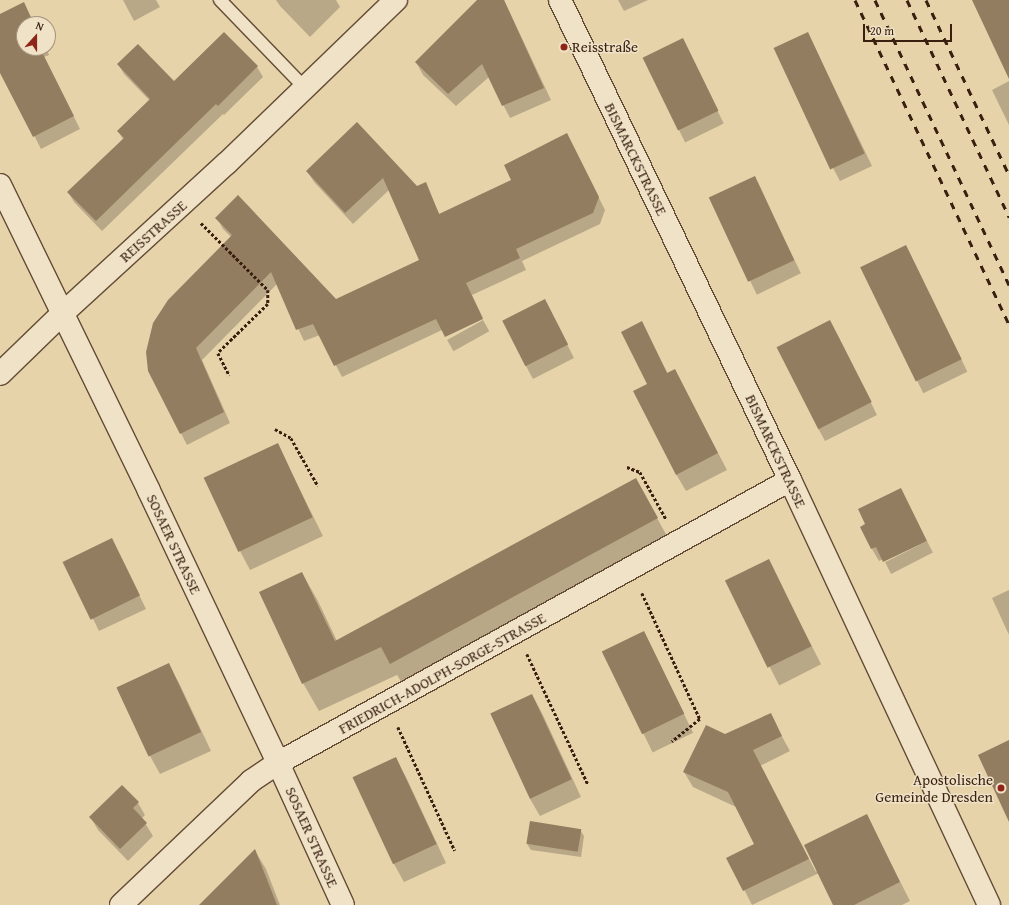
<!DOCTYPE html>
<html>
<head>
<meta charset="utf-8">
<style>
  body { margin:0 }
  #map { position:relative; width:1009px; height:905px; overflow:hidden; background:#e6d3a9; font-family:"Gentium Book Plus",serif }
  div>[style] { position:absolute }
  .shadow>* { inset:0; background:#0003; transform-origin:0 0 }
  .building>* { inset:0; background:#927d60; transform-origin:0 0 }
  .path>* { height:2.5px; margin-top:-1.25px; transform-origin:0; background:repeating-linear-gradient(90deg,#381f10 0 3px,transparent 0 5px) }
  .roads { filter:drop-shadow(1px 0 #644c36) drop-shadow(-1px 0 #644c36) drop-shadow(0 1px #644c36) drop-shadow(0 -1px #644c36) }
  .service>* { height:12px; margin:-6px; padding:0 6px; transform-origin:6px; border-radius:6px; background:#efe2c7 }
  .minor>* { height:22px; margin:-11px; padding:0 11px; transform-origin:11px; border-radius:11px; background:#efe2c7 }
  .rail>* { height:3px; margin-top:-1.5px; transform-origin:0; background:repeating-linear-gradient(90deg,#381f10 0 7px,transparent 0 14px) }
  .dots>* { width:11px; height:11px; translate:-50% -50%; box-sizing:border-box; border:2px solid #efe2c7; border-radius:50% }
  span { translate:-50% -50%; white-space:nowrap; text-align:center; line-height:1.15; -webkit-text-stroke:3px #efe2c7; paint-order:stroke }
  .poi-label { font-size:15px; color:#381f10 }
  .left { translate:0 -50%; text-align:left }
  .right { translate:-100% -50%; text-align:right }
  .street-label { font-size:15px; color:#381f10 }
  .north { position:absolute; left:16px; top:16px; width:40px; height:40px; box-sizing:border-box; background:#efe2c7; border:1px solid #a6947e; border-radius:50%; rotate:21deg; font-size:11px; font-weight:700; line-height:16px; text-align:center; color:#381f10 }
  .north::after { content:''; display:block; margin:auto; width:14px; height:18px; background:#8f2418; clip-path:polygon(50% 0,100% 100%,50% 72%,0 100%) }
  .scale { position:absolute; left:863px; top:24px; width:89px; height:18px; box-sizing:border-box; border:2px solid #381f10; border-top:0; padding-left:5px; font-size:12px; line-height:14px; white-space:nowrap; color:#381f10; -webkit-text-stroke:3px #efe2c7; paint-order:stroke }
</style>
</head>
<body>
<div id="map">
  <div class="shadow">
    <i style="clip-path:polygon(123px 0,156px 0,160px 7px,134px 21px)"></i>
    <i style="clip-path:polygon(276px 0,336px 0,340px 7px,310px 37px,280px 6px)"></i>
    <i style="clip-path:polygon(479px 0,504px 0,551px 100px,510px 118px,489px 77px,456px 106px,423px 75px,416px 62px)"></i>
    <i style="clip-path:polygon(618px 0,648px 0,624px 11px)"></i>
    <i style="clip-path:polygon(0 15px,30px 16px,34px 24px,24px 24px,24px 48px,46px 48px,49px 55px,44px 57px,80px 129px,41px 149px,0 68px)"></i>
    <i style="clip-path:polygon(224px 33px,257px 67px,263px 77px,224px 115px,223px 114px,102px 231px,74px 202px,68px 192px,123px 139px,118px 131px,150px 101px,124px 74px,118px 64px,174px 82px)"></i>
    <i style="left:683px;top:40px;width:93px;height:43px;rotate:64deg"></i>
    <i style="clip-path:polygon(814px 46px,872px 166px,840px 181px,833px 168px)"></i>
    <i style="clip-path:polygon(1009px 81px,1009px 125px,992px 90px)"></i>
    <i style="clip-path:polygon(357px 124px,417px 187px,425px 184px,440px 215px,513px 180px,573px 146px,605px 210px,600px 224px,522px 261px,526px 270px,472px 295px,483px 318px,445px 336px,442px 330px,342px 377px,320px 335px,304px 341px,277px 284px,202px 360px,230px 423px,187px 445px,149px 371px,231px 237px,223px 229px,217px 218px,336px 300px,420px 260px,389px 190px,353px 224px,314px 182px,307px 171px)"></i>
    <i style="left:754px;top:177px;width:107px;height:49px;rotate:64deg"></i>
    <i style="left:906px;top:246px;width:140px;height:49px;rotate:64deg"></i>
    <i style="clip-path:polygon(551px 312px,574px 358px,533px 379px,526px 366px)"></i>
    <i style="left:483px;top:320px;width:13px;height:41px;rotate:61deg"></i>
    <i style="clip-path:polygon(642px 323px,668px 374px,684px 388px,727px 470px,686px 491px,676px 474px,648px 384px)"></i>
    <i style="clip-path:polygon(837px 334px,877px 415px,825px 441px,818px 428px)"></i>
    <i style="clip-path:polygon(277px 444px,323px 536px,250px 570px,240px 551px)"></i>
    <i style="clip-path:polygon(907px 501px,926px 540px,884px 561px,883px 559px,879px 561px,872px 549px)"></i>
    <i style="clip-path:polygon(651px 507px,673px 547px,407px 691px,397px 675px,319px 711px,303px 683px,302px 573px,318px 601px,337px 641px)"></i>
    <i style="left:927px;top:541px;width:13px;height:47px;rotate:63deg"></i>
    <i style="clip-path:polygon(118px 552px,146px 609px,99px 631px,65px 562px)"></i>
    <i style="left:768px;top:560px;width:117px;height:47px;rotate:63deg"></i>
    <i style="clip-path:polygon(1009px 590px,1009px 635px,992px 598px)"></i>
    <i style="left:644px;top:632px;width:112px;height:45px;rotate:64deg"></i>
    <i style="clip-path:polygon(168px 664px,179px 683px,211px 751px,160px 774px,150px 756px,118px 687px)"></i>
    <i style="clip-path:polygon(532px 695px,542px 713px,581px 797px,540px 816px,529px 797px,491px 714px)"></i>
    <i style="clip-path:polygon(770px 715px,790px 751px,760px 766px,816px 872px,867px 816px,910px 901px,902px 905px,834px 905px,819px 873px,752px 905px,728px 858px,755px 845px,736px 807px,693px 787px,684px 772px,725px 735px)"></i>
    <i style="clip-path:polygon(395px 758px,406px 777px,446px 863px,404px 882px,394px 864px,354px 778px)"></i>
    <i style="clip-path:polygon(138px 803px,145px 815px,142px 818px,153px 836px,128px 861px,98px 830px,91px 818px)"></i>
    <i style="clip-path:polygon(580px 830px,584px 836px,581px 857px,531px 850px,527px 844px)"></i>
    <i style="clip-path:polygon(255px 851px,266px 869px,280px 905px,200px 905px)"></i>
  </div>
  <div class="building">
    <i style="clip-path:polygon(477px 0,504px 0,544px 88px,502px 106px,482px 64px,448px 94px,415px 62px)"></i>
    <i style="clip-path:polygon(972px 0,1009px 0,1009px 79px)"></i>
    <i style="clip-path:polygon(24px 2px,34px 24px,24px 24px,24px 48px,40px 48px,74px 116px,33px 137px,0 73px,0 14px)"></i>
    <i style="clip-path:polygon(224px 32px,258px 66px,218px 106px,216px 104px,96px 221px,67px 192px,124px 138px,117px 131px,150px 99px,117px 64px,138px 44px,174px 81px)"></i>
    <i style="left:808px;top:32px;width:134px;height:38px;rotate:65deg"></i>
    <i style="left:683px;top:38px;width:81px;height:45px;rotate:64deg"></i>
    <i style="clip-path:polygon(357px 122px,417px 186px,426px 182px,439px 214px,511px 180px,504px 165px,567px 133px,599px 197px,593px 213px,516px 249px,520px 258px,466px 283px,483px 319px,445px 337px,436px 319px,334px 366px,313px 324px,296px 330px,271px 272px,196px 348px,224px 412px,180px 434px,148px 371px,146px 352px,153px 323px,168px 300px,232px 235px,215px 218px,238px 195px,336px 299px,419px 260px,383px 178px,345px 213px,306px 171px)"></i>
    <i style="left:755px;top:176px;width:93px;height:51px;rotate:65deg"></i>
    <i style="left:906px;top:245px;width:127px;height:51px;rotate:64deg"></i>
    <i style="left:545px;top:299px;width:51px;height:48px;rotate:63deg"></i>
    <i style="left:830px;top:320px;width:92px;height:60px;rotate:63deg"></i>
    <i style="clip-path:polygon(642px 321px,667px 373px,675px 369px,718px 453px,676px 475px,633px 391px,647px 384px,621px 332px)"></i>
    <i style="left:278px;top:443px;width:82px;height:82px;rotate:65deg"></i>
    <i style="clip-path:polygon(636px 478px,658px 518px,390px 664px,381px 647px,302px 684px,259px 592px,302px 572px,335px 641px)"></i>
    <i style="clip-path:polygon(901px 488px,927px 541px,883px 562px,876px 547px,871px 549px,860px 527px,865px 524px,858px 509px)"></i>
    <i style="left:112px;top:538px;width:64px;height:55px;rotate:64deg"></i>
    <i style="left:769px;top:559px;width:97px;height:49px;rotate:64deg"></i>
    <i style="left:644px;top:631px;width:92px;height:47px;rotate:64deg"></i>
    <i style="left:169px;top:663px;width:76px;height:58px;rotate:65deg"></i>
    <i style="left:532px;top:694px;width:94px;height:46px;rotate:65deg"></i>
    <i style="clip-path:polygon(771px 713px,782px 736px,753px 750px,809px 859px,743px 891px,726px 858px,754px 844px,728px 792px,683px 772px,706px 725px,725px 734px)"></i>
    <i style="clip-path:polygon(1009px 740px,1009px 822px,978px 755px)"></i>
    <i style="left:396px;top:757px;width:96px;height:48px;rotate:65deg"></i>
    <i style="clip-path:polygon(122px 785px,139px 802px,133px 808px,147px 823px,120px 849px,89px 817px)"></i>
    <i style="clip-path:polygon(867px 814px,900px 882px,854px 905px,833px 905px,804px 845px)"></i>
    <i style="left:530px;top:821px;width:52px;height:23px;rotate:9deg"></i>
    <i style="clip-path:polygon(255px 849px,277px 905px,199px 905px)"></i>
  </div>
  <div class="path">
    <i style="left:201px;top:223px;width:95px;rotate:45deg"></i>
    <i style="left:268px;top:290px;width:14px;rotate:90deg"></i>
    <i style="left:268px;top:304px;width:70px;rotate:135.6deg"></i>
    <i style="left:218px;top:353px;width:25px;rotate:63deg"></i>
    <i style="left:275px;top:429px;width:18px;rotate:29deg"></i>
    <i style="left:291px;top:438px;width:55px;rotate:60.6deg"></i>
    <i style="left:627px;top:467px;width:14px;rotate:21deg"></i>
    <i style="left:640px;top:472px;width:54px;rotate:61deg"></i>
    <i style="left:642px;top:593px;width:139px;rotate:65.3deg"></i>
    <i style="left:700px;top:719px;width:36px;rotate:141deg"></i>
    <i style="left:527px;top:654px;width:144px;rotate:64.9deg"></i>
    <i style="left:398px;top:727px;width:136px;rotate:65.3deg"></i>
  </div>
  <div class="roads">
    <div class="service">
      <i style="left:220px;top:0;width:121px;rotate:46deg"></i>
    </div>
    <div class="minor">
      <i style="left:560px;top:0;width:532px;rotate:64.4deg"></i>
      <i style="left:790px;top:480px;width:469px;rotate:64.9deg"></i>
      <i style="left:0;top:185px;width:340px;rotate:64deg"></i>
      <i style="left:149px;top:491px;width:301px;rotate:64.6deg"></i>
      <i style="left:278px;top:763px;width:156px;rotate:65.4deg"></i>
      <i style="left:0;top:374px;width:86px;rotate:-44.1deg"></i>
      <i style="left:62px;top:314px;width:224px;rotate:-42.5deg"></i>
      <i style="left:227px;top:163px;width:235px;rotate:-44deg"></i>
      <i style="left:121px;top:905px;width:180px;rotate:-43.6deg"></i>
      <i style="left:251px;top:781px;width:32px;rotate:-34deg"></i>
      <i style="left:278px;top:763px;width:585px;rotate:-28.93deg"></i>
    </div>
  </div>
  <div class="rail">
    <i style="left:855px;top:0;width:360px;rotate:64.6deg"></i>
    <i style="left:875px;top:0;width:315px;rotate:64.8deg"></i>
    <i style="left:907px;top:0;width:240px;rotate:64.8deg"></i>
    <i style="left:926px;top:0;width:194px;rotate:64.6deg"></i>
  </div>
  <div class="dots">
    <i style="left:564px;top:47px;background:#8f2418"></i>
    <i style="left:1001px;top:788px;background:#8f2418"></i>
  </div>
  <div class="poi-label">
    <span class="left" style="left:572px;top:47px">Reisstraße</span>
    <span class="right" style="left:993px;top:788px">Apostolische<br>Gemeinde Dresden</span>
  </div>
  <div class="street-label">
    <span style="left:636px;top:159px;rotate:64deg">BISMARCKSTRASSE</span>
    <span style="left:153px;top:231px;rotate:-42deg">REISSTRASSE</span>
    <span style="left:776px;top:451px;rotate:65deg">BISMARCKSTRASSE</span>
    <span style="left:174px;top:544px;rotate:65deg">SOSAER STRASSE</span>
    <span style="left:442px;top:673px;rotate:-29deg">FRIEDRICH-ADOLPH-SORGE-STRASSE</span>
    <span style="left:312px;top:837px;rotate:66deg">SOSAER STRASSE</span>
  </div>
  <div class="north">N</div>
  <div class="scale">20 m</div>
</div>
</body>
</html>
